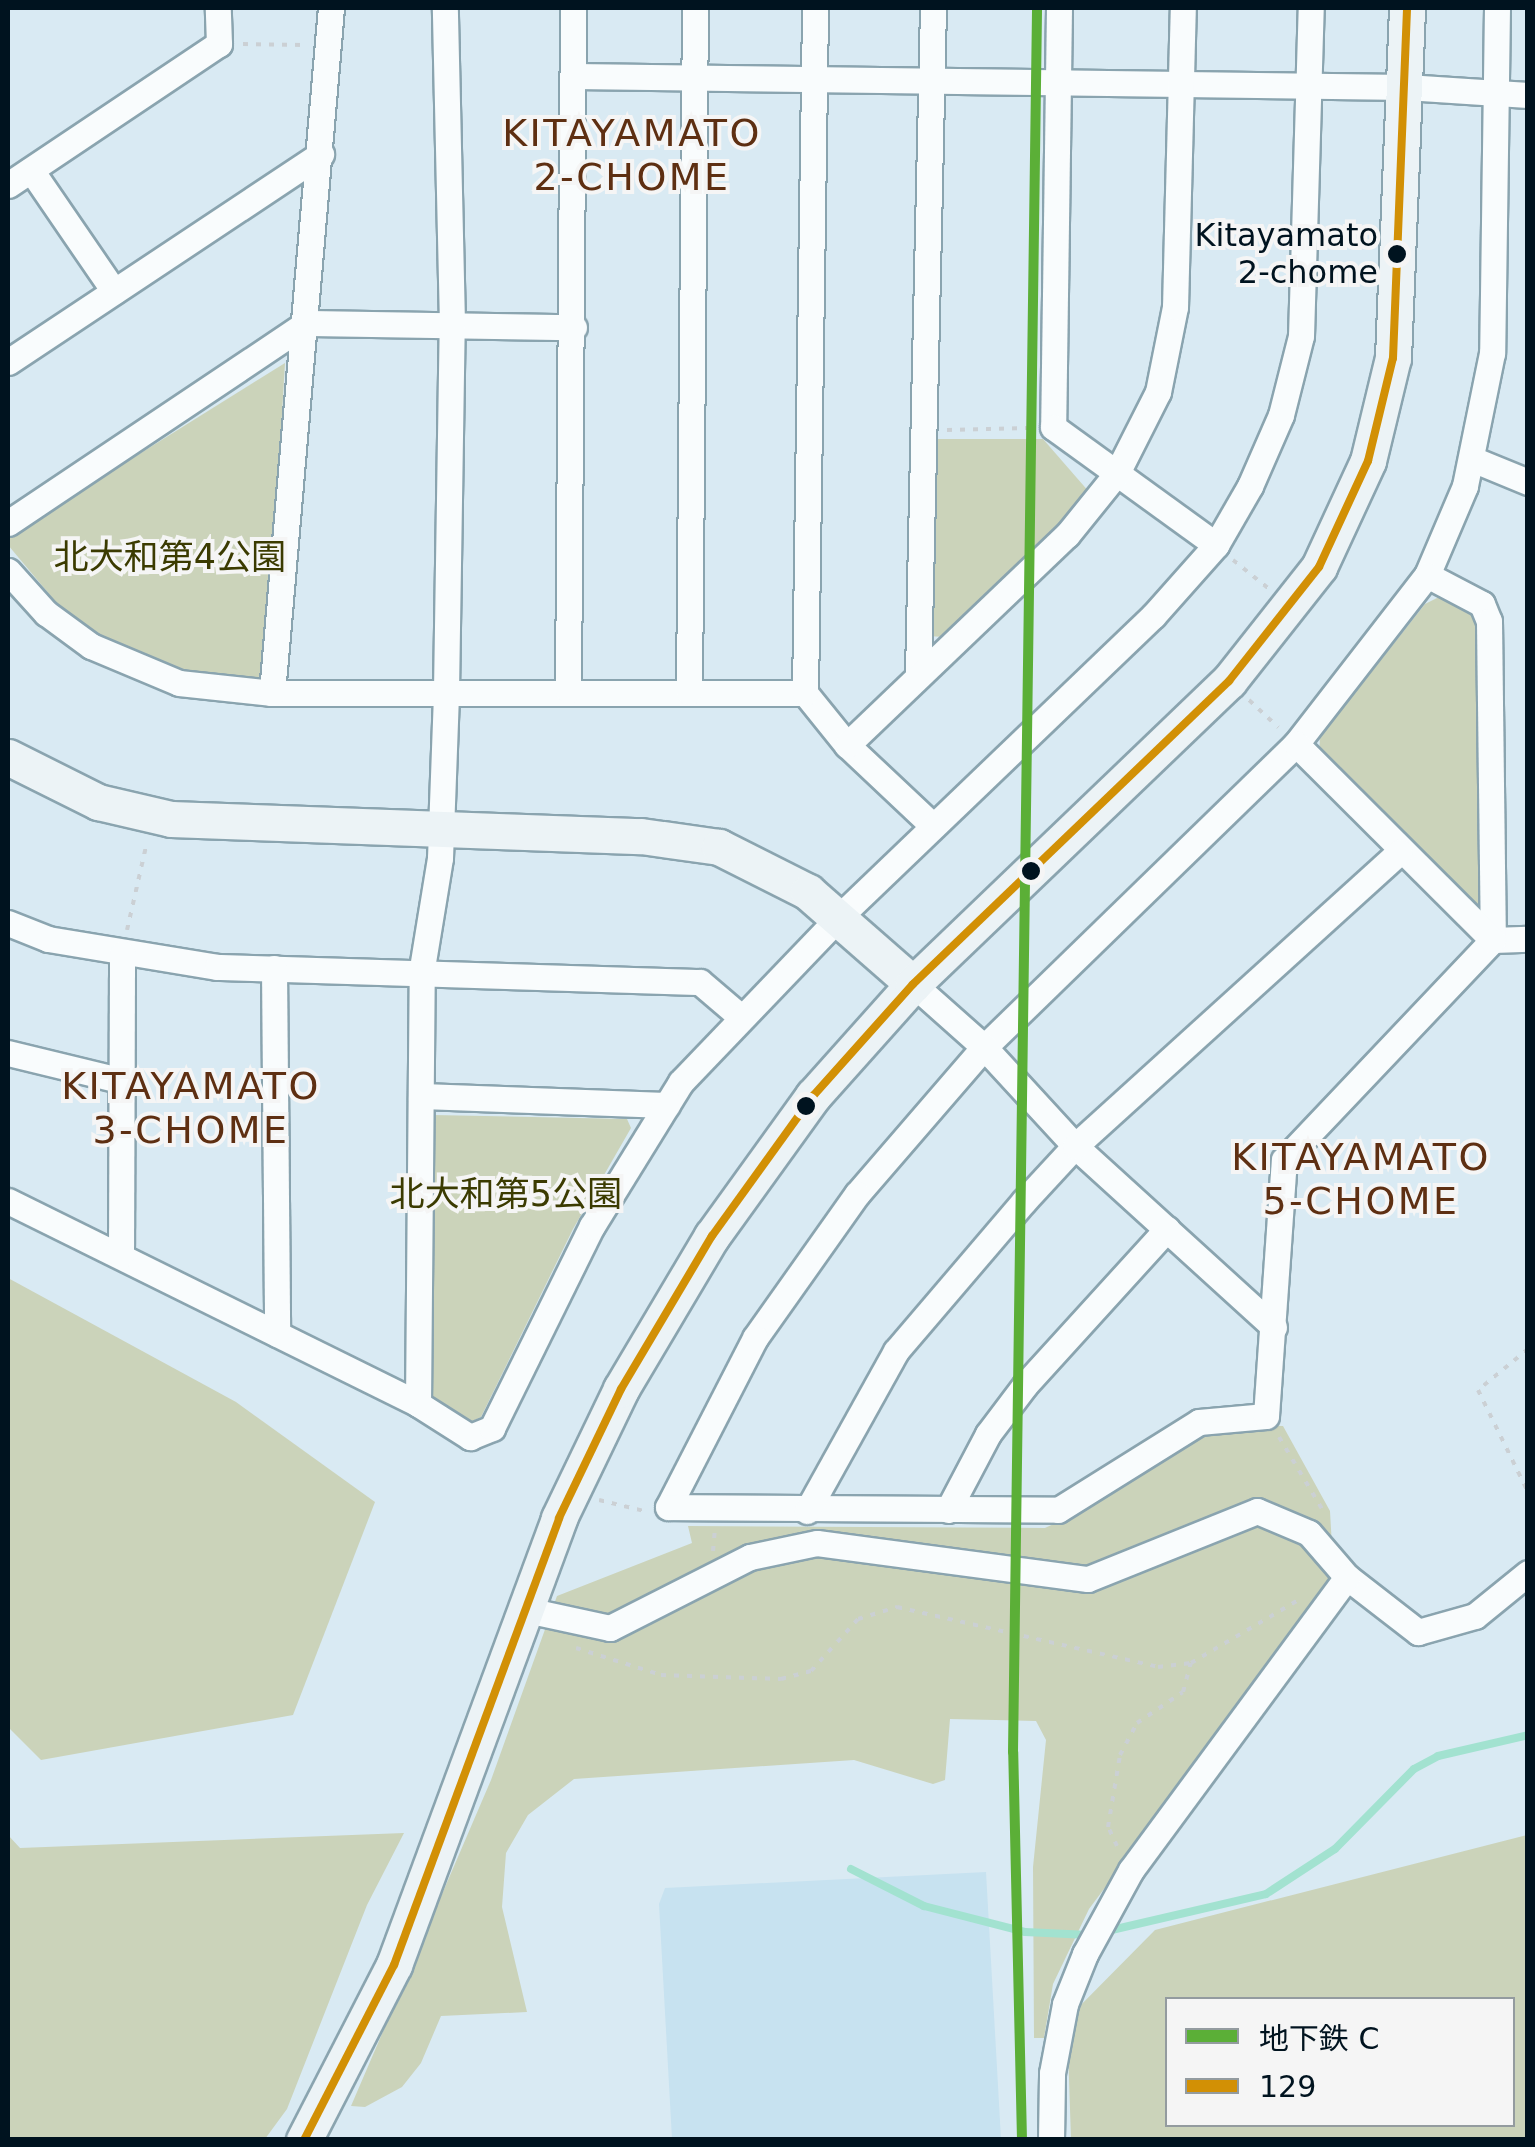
<!DOCTYPE html>
<html>
<head>
<meta charset="utf-8">
<style>
  body { margin:0 }
  #map { position:relative; width:1535px; height:2147px; overflow:hidden; background:#d9eaf3; font-family:"DejaVu Sans","Noto Sans JP",sans-serif }
  div>[style] { position:absolute }
  .built>* { inset:0; background:#c7e2f0 }
  .green>* { inset:0; background:#cbd3ba }
  .stream>* { height:8px; margin:-4px; padding:0 4px; transform-origin:4px; border-radius:4px; background:#a2e2d0 }
  .path>* { height:4px; margin-top:-2px; transform-origin:0; background:repeating-linear-gradient(90deg,#cbd0d4 0 5px,transparent 0 13px) }
  .roads { filter:drop-shadow(2px 0 #8aa4af) drop-shadow(-2px 0 #8aa4af) drop-shadow(0 2px #8aa4af) drop-shadow(0 -2px #8aa4af) }
  .street>* { height:25px; margin:-12.5px; padding:0 12.5px; transform-origin:12.5px; border-radius:12.5px; background:#f9fcfd }
  .secondary>* { height:35px; margin:-17.5px; padding:0 17.5px; transform-origin:17.5px; border-radius:17.5px; background:#ecf3f6 }
  .bus-1>* { height:8px; margin:-4px; padding:0 4px; transform-origin:4px; border-radius:4px; background:#d29005 }
  .metro-1>* { height:10px; margin:-5px; padding:0 5px; transform-origin:5px; border-radius:5px; background:#5baf37 }
  .dots>* { width:28px; height:28px; translate:-50% -50%; box-sizing:border-box; border:5px solid #f5f5f5; border-radius:50% }
  span { translate:-50% -50%; white-space:nowrap; text-align:center; line-height:1.15; -webkit-text-stroke:8px #f5f5f5; paint-order:stroke }
  .bus-label { font-size:32px; color:#00131f }
  .right { translate:-100% -50%; text-align:right }
  .park-label { font-size:35px; color:#3b3b01 }
  .neighbourhood-label { font-size:38px; color:#5e2f12; letter-spacing:2.5px }
  .frame { position:absolute; inset:0; border:10px solid #00131f; pointer-events:none }
  .legend { position:absolute; left:1165px; top:1997px; width:350px; height:130px; box-sizing:border-box; background:#f5f5f5; border:2px solid #939b9f; margin:0; padding:12px 18px; list-style:none; font-size:30px; color:#00131f }
  .legend li { display:flex; align-items:center; gap:20px; height:50px }
  .legend b { width:50px; border:2px solid #939b9f }
</style>
</head>
<body>
<div id="map">
  <div class="built">
    <i style="clip-path:polygon(986px 1872px,1001px 2139px,672px 2139px,659px 1904px,665px 1888px)"></i>
  </div>
  <div class="green">
    <i style="clip-path:polygon(285px 363px,267px 669px,251px 684px,179px 675px,117px 646px,60px 607px,8px 545px,8px 536px)"></i>
    <i style="clip-path:polygon(934px 439px,1043px 439px,1090px 493px,946px 637px,926px 636px)"></i>
    <i style="clip-path:polygon(1443px 595px,1473px 612px,1477px 623px,1479px 916px,1319px 755px,1320px 737px,1425px 604px)"></i>
    <i style="clip-path:polygon(433px 1115px,627px 1119px,631px 1128px,573px 1229px,481px 1417px,466px 1424px,432px 1406px,422px 1386px)"></i>
    <i style="clip-path:polygon(8px 1278px,236px 1402px,375px 1502px,293px 1715px,41px 1760px,8px 1727px)"></i>
    <i style="clip-path:polygon(1238px 1425px,1283px 1426px,1330px 1511px,1334px 1581px,1089px 1909px,1053px 1984px,1044px 2038px,1034px 2038px,1033px 1867px,1046px 1740px,1036px 1721px,950px 1719px,945px 1780px,933px 1784px,854px 1760px,574px 1779px,528px 1815px,506px 1853px,502px 1907px,527px 2012px,441px 2016px,421px 2063px,402px 2087px,365px 2107px,351px 2106px,491px 1780px,557px 1596px,692px 1543px,688px 1526px,1045px 1528px,1094px 1505px,1198px 1435px)"></i>
    <i style="clip-path:polygon(404px 1833px,367px 1905px,287px 2109px,265px 2139px,8px 2139px,8px 1835px,20px 1848px)"></i>
    <i style="clip-path:polygon(evenodd,1527px 1835px,1527px 2139px,1071px 2139px,1067px 2019px,1155px 1930px,1527px 1835px,1168px 2000px,1512px 2000px,1512px 2124px,1168px 2124px,1168px 2000px)"></i>
  </div>
  <div class="stream">
    <i style="left:851px;top:1869px;width:82px;rotate:26.9deg"></i>
    <i style="left:924px;top:1906px;width:104px;rotate:14.4deg"></i>
    <i style="left:1025px;top:1932px;width:64px;rotate:2.7deg"></i>
    <i style="left:1103px;top:1932px;width:167px;rotate:-13.1deg"></i>
    <i style="left:1266px;top:1894px;width:82px;rotate:-33.1deg"></i>
    <i style="left:1335px;top:1849px;width:112px;rotate:-45.4deg"></i>
    <i style="left:1414px;top:1769px;width:27px;rotate:-28deg"></i>
    <i style="left:1438px;top:1756px;width:92px;rotate:-13.1deg"></i>
  </div>
  <div class="path">
    <i style="left:243px;top:44px;width:61px;rotate:0.9deg"></i>
    <i style="left:947px;top:430px;width:80px;rotate:-1.4deg"></i>
    <i style="left:1233px;top:560px;width:45px;rotate:38.7deg"></i>
    <i style="left:1249px;top:700px;width:40px;rotate:43deg"></i>
    <i style="left:127px;top:930px;width:90px;rotate:-77.2deg"></i>
    <i style="left:1528px;top:1349px;width:65px;rotate:140.6deg"></i>
    <i style="left:1478px;top:1390px;width:114px;rotate:63.9deg"></i>
    <i style="left:1279px;top:1437px;width:90px;rotate:59.1deg"></i>
    <i style="left:599px;top:1500px;width:46px;rotate:13.7deg"></i>
    <i style="left:713px;top:1551px;width:21px;rotate:-85deg"></i>
    <i style="left:576px;top:1648px;width:89px;rotate:17.6deg"></i>
    <i style="left:661px;top:1675px;width:120px;rotate:1.9deg"></i>
    <i style="left:781px;top:1679px;width:31px;rotate:-15deg"></i>
    <i style="left:811px;top:1671px;width:70px;rotate:-47.9deg"></i>
    <i style="left:858px;top:1619px;width:41px;rotate:-17.1deg"></i>
    <i style="left:897px;top:1607px;width:268px;rotate:12.9deg"></i>
    <i style="left:1158px;top:1667px;width:33px;rotate:-7deg"></i>
    <i style="left:1191px;top:1663px;width:126px;rotate:-30.4deg"></i>
    <i style="left:1117px;top:1846px;width:21px;rotate:-115deg"></i>
    <i style="left:1108px;top:1827px;width:73px;rotate:-80.5deg"></i>
    <i style="left:1120px;top:1755px;width:36px;rotate:-62deg"></i>
    <i style="left:1137px;top:1723px;width:55px;rotate:-34deg"></i>
    <i style="left:1183px;top:1692px;width:30px;rotate:-75deg"></i>
  </div>
  <div class="roads">
    <div class="street">
      <i style="left:1059px;top:8px;width:419px;rotate:90.8deg"></i>
      <i style="left:1053px;top:427px;width:201px;rotate:35.9deg"></i>
      <i style="left:1497px;top:8px;width:345px;rotate:90.8deg"></i>
      <i style="left:1492px;top:353px;width:136px;rotate:101.5deg"></i>
      <i style="left:1465px;top:486px;width:97px;rotate:113.1deg"></i>
      <i style="left:1427px;top:575px;width:214px;rotate:127.8deg"></i>
      <i style="left:1296px;top:744px;width:435px;rotate:135.8deg"></i>
      <i style="left:984px;top:1047px;width:194px;rotate:130.8deg"></i>
      <i style="left:857px;top:1194px;width:176px;rotate:125.3deg"></i>
      <i style="left:755px;top:1338px;width:190px;rotate:117.2deg"></i>
      <i style="left:668px;top:1507px;width:390px;rotate:0.4deg"></i>
      <i style="left:1058px;top:1510px;width:166px;rotate:-32deg"></i>
      <i style="left:1199px;top:1422px;width:67px;rotate:-5.1deg"></i>
      <i style="left:1266px;top:1416px;width:257px;rotate:-86deg"></i>
      <i style="left:1284px;top:1160px;width:303px;rotate:-46.5deg"></i>
      <i style="left:1493px;top:940px;width:35px;rotate:-2deg"></i>
      <i style="left:574px;top:76px;width:832px;rotate:0.76deg"></i>
      <i style="left:1406px;top:87px;width:122px;rotate:3.8deg"></i>
      <i style="left:31px;top:170px;width:147px;rotate:55.6deg"></i>
      <i style="left:8px;top:185px;width:254px;rotate:-33.8deg"></i>
      <i style="left:219px;top:44px;width:36px;rotate:-92deg"></i>
      <i style="left:8px;top:362px;width:376px;rotate:-33.6deg"></i>
      <i style="left:1472px;top:459px;width:61px;rotate:22.3deg"></i>
      <i style="left:8px;top:523px;width:360px;rotate:-33.8deg"></i>
      <i style="left:307px;top:323px;width:267px;rotate:0.9deg"></i>
      <i style="left:8px;top:571px;width:57px;rotate:47.9deg"></i>
      <i style="left:46px;top:613px;width:56px;rotate:36.3deg"></i>
      <i style="left:91px;top:646px;width:95px;rotate:22.8deg"></i>
      <i style="left:179px;top:683px;width:94px;rotate:6.1deg"></i>
      <i style="left:272px;top:693px;width:533px"></i>
      <i style="left:805px;top:693px;width:67px;rotate:51.1deg"></i>
      <i style="left:847px;top:745px;width:118px;rotate:43.3deg"></i>
      <i style="left:1427px;top:575px;width:62px;rotate:27.8deg"></i>
      <i style="left:1482px;top:604px;width:18px;rotate:68deg"></i>
      <i style="left:1489px;top:621px;width:319px;rotate:89.3deg"></i>
      <i style="left:918px;top:673px;width:665px;rotate:-88.71deg"></i>
      <i style="left:568px;top:690px;width:682px;rotate:-89.58deg"></i>
      <i style="left:689px;top:692px;width:684px;rotate:-89.5deg"></i>
      <i style="left:272px;top:693px;width:688px;rotate:-85.08deg"></i>
      <i style="left:805px;top:693px;width:685px;rotate:-89.16deg"></i>
      <i style="left:1296px;top:744px;width:278px;rotate:44.9deg"></i>
      <i style="left:847px;top:745px;width:304px;rotate:-43.7deg"></i>
      <i style="left:1067px;top:535px;width:80px;rotate:-51.1deg"></i>
      <i style="left:1117px;top:473px;width:91px;rotate:-63.2deg"></i>
      <i style="left:1158px;top:392px;width:87px;rotate:-78.7deg"></i>
      <i style="left:1175px;top:307px;width:299px;rotate:-88.5deg"></i>
      <i style="left:8px;top:923px;width:43px;rotate:21.8deg"></i>
      <i style="left:48px;top:939px;width:171px;rotate:9.4deg"></i>
      <i style="left:217px;top:967px;width:483px;rotate:1.8deg"></i>
      <i style="left:700px;top:982px;width:54px;rotate:40.5deg"></i>
      <i style="left:274px;top:968px;width:366px;rotate:89.5deg"></i>
      <i style="left:913px;top:984px;width:95px;rotate:41.6deg"></i>
      <i style="left:984px;top:1047px;width:134px;rotate:47.4deg"></i>
      <i style="left:1075px;top:1146px;width:269px;rotate:42.3deg"></i>
      <i style="left:8px;top:1053px;width:114px;rotate:13.7deg"></i>
      <i style="left:421px;top:1096px;width:246px;rotate:2.1deg"></i>
      <i style="left:8px;top:1201px;width:458px;rotate:26.3deg"></i>
      <i style="left:418px;top:1404px;width:62px;rotate:32.4deg"></i>
      <i style="left:470px;top:1437px;width:24px;rotate:-22deg"></i>
      <i style="left:492px;top:1428px;width:225px;rotate:-63.7deg"></i>
      <i style="left:592px;top:1226px;width:169px;rotate:-58.3deg"></i>
      <i style="left:681px;top:1082px;width:230px;rotate:-46.2deg"></i>
      <i style="left:840px;top:916px;width:434px;rotate:-43.8deg"></i>
      <i style="left:1153px;top:616px;width:95px;rotate:-48.4deg"></i>
      <i style="left:1216px;top:545px;width:68px;rotate:-60deg"></i>
      <i style="left:1250px;top:486px;width:77px;rotate:-66.4deg"></i>
      <i style="left:1281px;top:415px;width:81px;rotate:-75.8deg"></i>
      <i style="left:1301px;top:336px;width:328px;rotate:-88.3deg"></i>
      <i style="left:121px;top:1255px;width:301px;rotate:-89.8deg"></i>
      <i style="left:418px;top:1404px;width:436px;rotate:-89.5deg"></i>
      <i style="left:422px;top:968px;width:111px;rotate:-80.7deg"></i>
      <i style="left:440px;top:858px;width:167px;rotate:-87.9deg"></i>
      <i style="left:446px;top:691px;width:367px;rotate:-89.1deg"></i>
      <i style="left:452px;top:324px;width:316px;rotate:-91.3deg"></i>
      <i style="left:948px;top:1510px;width:86px;rotate:-62.2deg"></i>
      <i style="left:988px;top:1434px;width:61px;rotate:-52.9deg"></i>
      <i style="left:1025px;top:1385px;width:211px;rotate:-47.7deg"></i>
      <i style="left:807px;top:1511px;width:183px;rotate:-60.9deg"></i>
      <i style="left:896px;top:1351px;width:197px;rotate:-49.5deg"></i>
      <i style="left:1024px;top:1201px;width:75px;rotate:-47.2deg"></i>
      <i style="left:1075px;top:1146px;width:438px;rotate:-42.2deg"></i>
      <i style="left:522px;top:1609px;width:90px;rotate:12.2deg"></i>
      <i style="left:610px;top:1628px;width:157px;rotate:-26.9deg"></i>
      <i style="left:750px;top:1557px;width:68px;rotate:-11.8deg"></i>
      <i style="left:817px;top:1543px;width:273px;rotate:7.6deg"></i>
      <i style="left:1088px;top:1579px;width:182px;rotate:-21.9deg"></i>
      <i style="left:1257px;top:1511px;width:56px;rotate:22.9deg"></i>
      <i style="left:1309px;top:1533px;width:58px;rotate:49.2deg"></i>
      <i style="left:1347px;top:1577px;width:90px;rotate:37.8deg"></i>
      <i style="left:1418px;top:1632px;width:59px;rotate:-15.7deg"></i>
      <i style="left:1475px;top:1616px;width:68px;rotate:-39.1deg"></i>
      <i style="left:1051px;top:2140px;width:67px;rotate:-89.1deg"></i>
      <i style="left:1052px;top:2073px;width:70px;rotate:-79.3deg"></i>
      <i style="left:1065px;top:2004px;width:54px;rotate:-68.2deg"></i>
      <i style="left:1085px;top:1954px;width:96px;rotate:-61.3deg"></i>
      <i style="left:1131px;top:1870px;width:364px;rotate:-53.6deg"></i>
    </div>
    <div class="secondary">
      <i style="left:8px;top:757px;width:101px;rotate:26.6deg"></i>
      <i style="left:98px;top:802px;width:75px;rotate:13.1deg"></i>
      <i style="left:171px;top:819px;width:470px;rotate:2.1deg"></i>
      <i style="left:641px;top:836px;width:79px;rotate:8deg"></i>
      <i style="left:719px;top:847px;width:100px;rotate:26.8deg"></i>
      <i style="left:808px;top:892px;width:140px;rotate:41.2deg"></i>
      <i style="left:304px;top:2140px;width:197px;rotate:-62.8deg"></i>
      <i style="left:394px;top:1965px;width:476px;rotate:-69.7deg"></i>
      <i style="left:559px;top:1518px;width:143px;rotate:-64.3deg"></i>
      <i style="left:621px;top:1389px;width:178px;rotate:-59.3deg"></i>
      <i style="left:712px;top:1236px;width:173px;rotate:-54.2deg"></i>
      <i style="left:813px;top:1096px;width:150px;rotate:-48.2deg"></i>
      <i style="left:913px;top:984px;width:438px;rotate:-43.8deg"></i>
      <i style="left:1229px;top:681px;width:145px;rotate:-51.7deg"></i>
      <i style="left:1319px;top:567px;width:117px;rotate:-65.2deg"></i>
      <i style="left:1368px;top:461px;width:106px;rotate:-76.4deg"></i>
      <i style="left:1393px;top:358px;width:350px;rotate:-87.7deg"></i>
    </div>
  </div>
  <div class="bus-1">
    <i style="left:304px;top:2140px;width:197px;rotate:-62.8deg"></i>
    <i style="left:394px;top:1965px;width:476px;rotate:-69.7deg"></i>
    <i style="left:559px;top:1518px;width:143px;rotate:-64.3deg"></i>
    <i style="left:621px;top:1389px;width:178px;rotate:-59.3deg"></i>
    <i style="left:712px;top:1236px;width:173px;rotate:-54.2deg"></i>
    <i style="left:813px;top:1096px;width:150px;rotate:-48.2deg"></i>
    <i style="left:913px;top:984px;width:438px;rotate:-43.8deg"></i>
    <i style="left:1229px;top:681px;width:145px;rotate:-51.7deg"></i>
    <i style="left:1319px;top:567px;width:117px;rotate:-65.2deg"></i>
    <i style="left:1368px;top:461px;width:106px;rotate:-76.4deg"></i>
    <i style="left:1393px;top:358px;width:350px;rotate:-87.7deg"></i>
  </div>
  <div class="metro-1">
    <i style="left:1022px;top:2140px;width:388px;rotate:-91.3deg"></i>
    <i style="left:1013px;top:1752px;width:1744px;rotate:-89.21deg"></i>
  </div>
  <div class="dots">
    <i style="left:1397px;top:254px;background:#00131f"></i>
    <i style="left:1031px;top:871px;background:#00131f"></i>
    <i style="left:806px;top:1106px;background:#00131f"></i>
  </div>
  <div class="bus-label">
    <span class="right" style="left:1378px;top:254px">Kitayamato<br>2-chome</span>
  </div>
  <div class="park-label">
    <span style="left:170px;top:557px">北大和第4公園</span>
    <span style="left:506px;top:1194px">北大和第5公園</span>
  </div>
  <div class="neighbourhood-label">
    <span style="left:632px;top:156px">KITAYAMATO<br>2-CHOME</span>
    <span style="left:191px;top:1109px">KITAYAMATO<br>3-CHOME</span>
    <span style="left:1361px;top:1180px">KITAYAMATO<br>5-CHOME</span>
  </div>
  <div class="frame"></div>
  <ul class="legend">
  <li><b style="height:12px;background:#5baf37"></b>地下鉄 C</li>
  <li><b style="height:12px;background:#d29005"></b>129</li>
  </ul>
</div>
</body>
</html>
